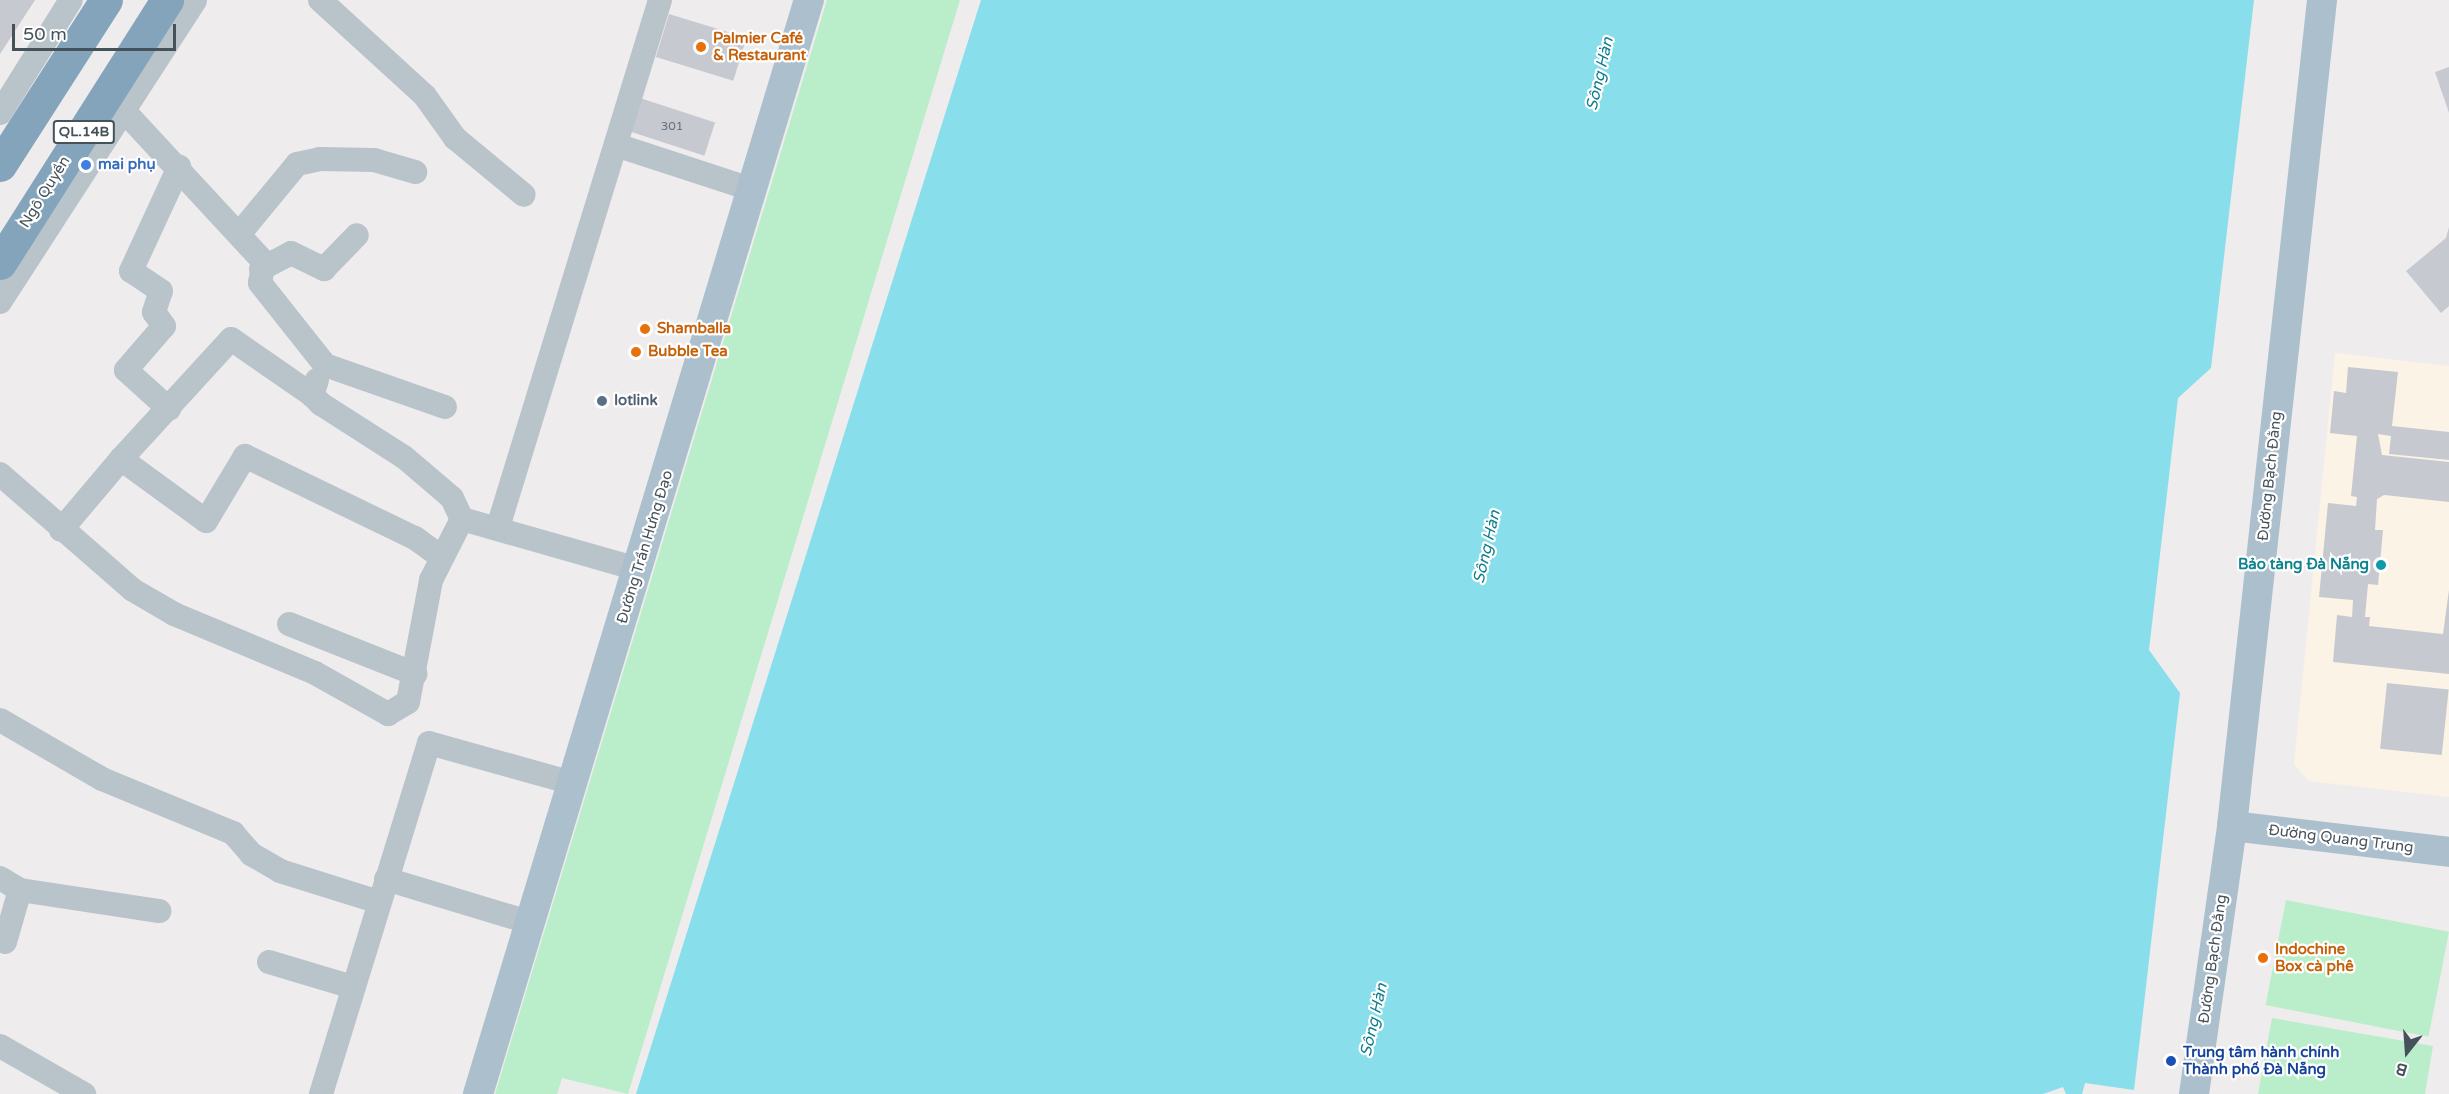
<!DOCTYPE html>
<html>
<head>
<meta charset="utf-8">
<style>
  body { margin:0 }
  #map { position:relative; width:2449px; height:1094px; overflow:hidden; background:#efeced; font-family:"Varela Round",sans-serif }
  div>[style] { position:absolute }
  .commercial>* { inset:0; background:#fbf3e5 }
  .green>* { inset:0; background:#baeeca; transform-origin:0 0 }
  .water>* { inset:0; background:#88deea }
  .building>* { inset:0; background:#c6cad0; transform-origin:0 0 }
  .minor>* { height:24px; margin:-12px; padding:0 12px; transform-origin:12px; border-radius:12px; background:#b8c3ca }
  .major>* { height:30px; margin:-15px; padding:0 15px; transform-origin:15px; border-radius:15px; background:#acbfcc }
  .highway>* { height:33px; margin:-16.5px; padding:0 16.5px; transform-origin:16.5px; border-radius:16.5px; background:#84a4bc }
  .dots>* { width:16px; height:16px; translate:-50% -50%; box-sizing:border-box; border:3px solid #fff; border-radius:50% }
  span { translate:-50% -50%; white-space:nowrap; text-align:center; line-height:1.15; -webkit-text-stroke:4.5px #fff; paint-order:stroke }
  .number-label { font-size:12px; color:#657078 }
  .number-label span { -webkit-text-stroke-width:0 }
  .shield-label span { padding:2px 4px; background:#fff; border:2px solid; border-radius:4px; -webkit-text-stroke-width:0 }
  .shield-label { font-size:14px; color:#45525a; font-weight:700 }
  .food-label { font-size:15px; color:#c56008; font-weight:700 }
  .left { translate:0 -50%; text-align:left }
  .shop-label { font-size:15px; color:#366cbe; font-weight:700 }
  .street-label { font-size:15px; color:#45525a }
  .service-label { font-size:15px; color:#4e5e75; font-weight:700 }
  .culture-label { font-size:15px; color:#0d838f; font-weight:700 }
  .right { translate:-100% -50%; text-align:right }
  .transit-label { font-size:15px; color:#164399; font-weight:700 }
  .water-label { font-size:16px; color:#0e7e8e; font-style:italic }
  .north { position:absolute; left:2377px; top:1022px; width:60px; height:60px; -webkit-text-stroke:4px #fff; paint-order:stroke; rotate:197deg; font-size:16px; font-weight:700; line-height:24px; text-align:center; color:#45525a }
  .north::after { content:''; display:block; margin:auto; width:21px; height:27px; background:#45525a; clip-path:polygon(50% 0,100% 100%,50% 72%,0 100%) }
  .scale { position:absolute; left:12px; top:24px; width:164px; height:27px; box-sizing:border-box; border:3px solid #45525a; border-top:0; padding-left:8px; font-size:18px; line-height:21px; white-space:nowrap; color:#45525a; -webkit-text-stroke:4px #fff; paint-order:stroke }
</style>
</head>
<body>
<div id="map">
  <div class="commercial">
    <i style="clip-path:polygon(2335px 353px,2449px 366px,2449px 797px,2308px 781px,2294px 764px)"></i>
  </div>
  <div class="green">
    <i style="clip-path:polygon(827px 0,960px 0,628px 1094px,562px 1078px,557px 1094px,495px 1094px)"></i>
    <i style="left:2286px;top:900px;width:166px;height:107px;rotate:11deg"></i>
    <i style="clip-path:polygon(2272px 1018px,2433px 1046px,2425px 1094px,2258px 1094px)"></i>
  </div>
  <div class="water">
    <i style="clip-path:polygon(981px 0,2254px 0,2211px 368px,2178px 398px,2149px 650px,2180px 693px,2134px 1090px,2085px 1083px,2082px 1094px,2066px 1094px,2063px 1087px,2043px 1094px,636px 1094px)"></i>
  </div>
  <div class="building">
    <i style="clip-path:polygon(0 0,35px 0,0 54px)"></i>
    <i style="left:669px;top:14px;width:81px;height:45px;rotate:17deg"></i>
    <i style="clip-path:polygon(2449px 67px,2449px 113px,2435px 72px)"></i>
    <i style="left:640px;top:98px;width:79px;height:35px;rotate:18deg"></i>
    <i style="clip-path:polygon(2449px 227px,2449px 306px,2441px 313px,2406px 271px,2446px 238px)"></i>
    <i style="clip-path:polygon(2348px 367px,2398px 372px,2392px 426px,2449px 432px,2449px 460px,2389px 454px,2391px 436px,2378px 434px,2382px 455px,2449px 462px,2449px 502px,2384px 495px,2377px 499px,2375px 530px,2383px 530px,2378px 585px,2368px 584px,2365px 617px,2370px 617px,2369px 626px,2443px 634px,2449px 590px,2449px 674px,2333px 662px,2337px 615px,2352px 617px,2353px 600px,2319px 597px,2328px 503px,2356px 506px,2357px 497px,2351px 496px,2357px 436px,2330px 433px,2334px 391px,2346px 393px)"></i>
    <i style="left:2387px;top:683px;width:62px;height:66px;rotate:6deg"></i>
  </div>
  <div class="minor">
    <i style="left:320px;top:0;width:142px;rotate:42.4deg"></i>
    <i style="left:425px;top:96px;width:52px;rotate:54.5deg"></i>
    <i style="left:455px;top:138px;width:89px;rotate:39.6deg"></i>
    <i style="left:125px;top:112px;width:205px;rotate:47.2deg"></i>
    <i style="left:264px;top:262px;width:21px;rotate:101deg"></i>
    <i style="left:260px;top:283px;width:105px;rotate:51.6deg"></i>
    <i style="left:325px;top:365px;width:127px;rotate:19.3deg"></i>
    <i style="left:0;top:113px;width:133px;rotate:-57.9deg"></i>
    <i style="left:616px;top:145px;width:142px;rotate:18.1deg"></i>
    <i style="left:240px;top:233px;width:89px;rotate:-50.4deg"></i>
    <i style="left:297px;top:164px;width:24px;rotate:-12deg"></i>
    <i style="left:320px;top:159px;width:54px;rotate:1.1deg"></i>
    <i style="left:374px;top:160px;width:43px;rotate:16.3deg"></i>
    <i style="left:261px;top:269px;width:34px;rotate:-28deg"></i>
    <i style="left:291px;top:253px;width:37px;rotate:26deg"></i>
    <i style="left:324px;top:269px;width:47px;rotate:-45.9deg"></i>
    <i style="left:0;top:302px;width:359px;rotate:-57.1deg"></i>
    <i style="left:317px;top:380px;width:16px;rotate:108deg"></i>
    <i style="left:312px;top:395px;width:13px;rotate:45deg"></i>
    <i style="left:321px;top:404px;width:98px;rotate:32.6deg"></i>
    <i style="left:404px;top:457px;width:63px;rotate:40.5deg"></i>
    <i style="left:452px;top:498px;width:23px;rotate:65deg"></i>
    <i style="left:312px;top:395px;width:98px;rotate:-145.3deg"></i>
    <i style="left:231px;top:339px;width:163px;rotate:132.5deg"></i>
    <i style="left:121px;top:459px;width:105px;rotate:36.1deg"></i>
    <i style="left:206px;top:521px;width:76px;rotate:-59deg"></i>
    <i style="left:245px;top:456px;width:189px;rotate:25.8deg"></i>
    <i style="left:415px;top:538px;width:32px;rotate:36deg"></i>
    <i style="left:169px;top:409px;width:58px;rotate:-137.8deg"></i>
    <i style="left:126px;top:370px;width:58px;rotate:-49.2deg"></i>
    <i style="left:164px;top:326px;width:17px;rotate:-126deg"></i>
    <i style="left:154px;top:312px;width:22px;rotate:-72deg"></i>
    <i style="left:161px;top:291px;width:36px;rotate:-146deg"></i>
    <i style="left:131px;top:271px;width:115px;rotate:-65.2deg"></i>
    <i style="left:0;top:474px;width:176px;rotate:41.1deg"></i>
    <i style="left:133px;top:590px;width:48px;rotate:30.3deg"></i>
    <i style="left:174px;top:614px;width:153px;rotate:22.7deg"></i>
    <i style="left:315px;top:673px;width:84px;rotate:29.3deg"></i>
    <i style="left:388px;top:714px;width:23px;rotate:-31deg"></i>
    <i style="left:408px;top:702px;width:124px;rotate:-79.3deg"></i>
    <i style="left:431px;top:580px;width:68px;rotate:-63.1deg"></i>
    <i style="left:462px;top:519px;width:183px;rotate:15.9deg"></i>
    <i style="left:498px;top:527px;width:551px;rotate:-72.91deg"></i>
    <i style="left:61px;top:530px;width:93px;rotate:-49.8deg"></i>
    <i style="left:289px;top:624px;width:136px;rotate:21.6deg"></i>
    <i style="left:0;top:720px;width:118px;rotate:30deg"></i>
    <i style="left:102px;top:779px;width:142px;rotate:22.4deg"></i>
    <i style="left:233px;top:833px;width:28px;rotate:49deg"></i>
    <i style="left:251px;top:854px;width:34px;rotate:30deg"></i>
    <i style="left:280px;top:871px;width:104px;rotate:17.4deg"></i>
    <i style="left:0;top:878px;width:23px;rotate:31deg"></i>
    <i style="left:20px;top:890px;width:54px;rotate:106.1deg"></i>
    <i style="left:386px;top:879px;width:148px;rotate:16.8deg"></i>
    <i style="left:20px;top:890px;width:141px;rotate:8.6deg"></i>
    <i style="left:269px;top:962px;width:88px;rotate:16.6deg"></i>
    <i style="left:0;top:1046px;width:97px;rotate:29.7deg"></i>
    <i style="left:321px;top:1094px;width:367px;rotate:-72.9deg"></i>
    <i style="left:429px;top:743px;width:148px;rotate:15.6deg"></i>
  </div>
  <div class="major">
    <i style="left:2232px;top:826px;width:219px;rotate:6.8deg"></i>
    <i style="left:478px;top:1094px;width:1143px;rotate:-73.17deg"></i>
    <i style="left:2194px;top:1094px;width:271px;rotate:-81.9deg"></i>
    <i style="left:2232px;top:826px;width:831px;rotate:-83.78deg"></i>
  </div>
  <div class="highway">
    <i style="left:0;top:165px;width:196px;rotate:-57.3deg"></i>
    <i style="left:0;top:263px;width:312px;rotate:-57.6deg"></i>
  </div>
  <div class="dots">
    <i style="left:701px;top:47px;background:#e8710a"></i>
    <i style="left:86px;top:165px;background:#3f7fe0"></i>
    <i style="left:645px;top:329px;background:#e8710a"></i>
    <i style="left:636px;top:352px;background:#e8710a"></i>
    <i style="left:602px;top:401px;background:#5c6f8a"></i>
    <i style="left:2381px;top:565px;background:#0f9aa8"></i>
    <i style="left:2263px;top:958px;background:#e8710a"></i>
    <i style="left:2171px;top:1061px;background:#1a4fb4"></i>
  </div>
  <div class="number-label">
    <span style="left:672px;top:127px">301</span>
  </div>
  <div class="shield-label">
    <span style="left:84px;top:132px">QL.14B</span>
  </div>
  <div class="food-label">
    <span class="left" style="left:713px;top:47px">Palmier Café<br>&amp; Restaurant</span>
    <span class="left" style="left:657px;top:329px">Shamballa</span>
    <span class="left" style="left:648px;top:352px">Bubble Tea</span>
    <span class="left" style="left:2275px;top:958px">Indochine<br>Box cà phê</span>
  </div>
  <div class="shop-label">
    <span class="left" style="left:98px;top:165px">mai phụ</span>
  </div>
  <div class="street-label">
    <span style="left:45px;top:192px;rotate:-58deg">Ngô Quyền</span>
    <span style="left:2270px;top:476px;rotate:-84deg">Đường Bạch Đằng</span>
    <span style="left:645px;top:547px;rotate:-73deg">Đường Trần Hưng Đạo</span>
    <span style="left:2341px;top:839px;rotate:7deg">Đường Quang Trung</span>
    <span style="left:2213px;top:959px;rotate:-82deg">Đường Bạch Đằng</span>
  </div>
  <div class="service-label">
    <span class="left" style="left:614px;top:401px">Iotlink</span>
  </div>
  <div class="culture-label">
    <span class="right" style="left:2369px;top:565px">Bảo tàng Đà Nẵng</span>
  </div>
  <div class="transit-label">
    <span class="left" style="left:2183px;top:1061px">Trung tâm hành chính<br>Thành phố Đà Nẵng</span>
  </div>
  <div class="water-label">
    <span style="left:1600px;top:74px;rotate:-77deg">Sông Hàn</span>
    <span style="left:1487px;top:547px;rotate:-77deg">Sông Hàn</span>
    <span style="left:1374px;top:1020px;rotate:-77deg">Sông Hàn</span>
  </div>
  <div class="north">B</div>
  <div class="scale">50 m</div>
</div>
</body>
</html>
